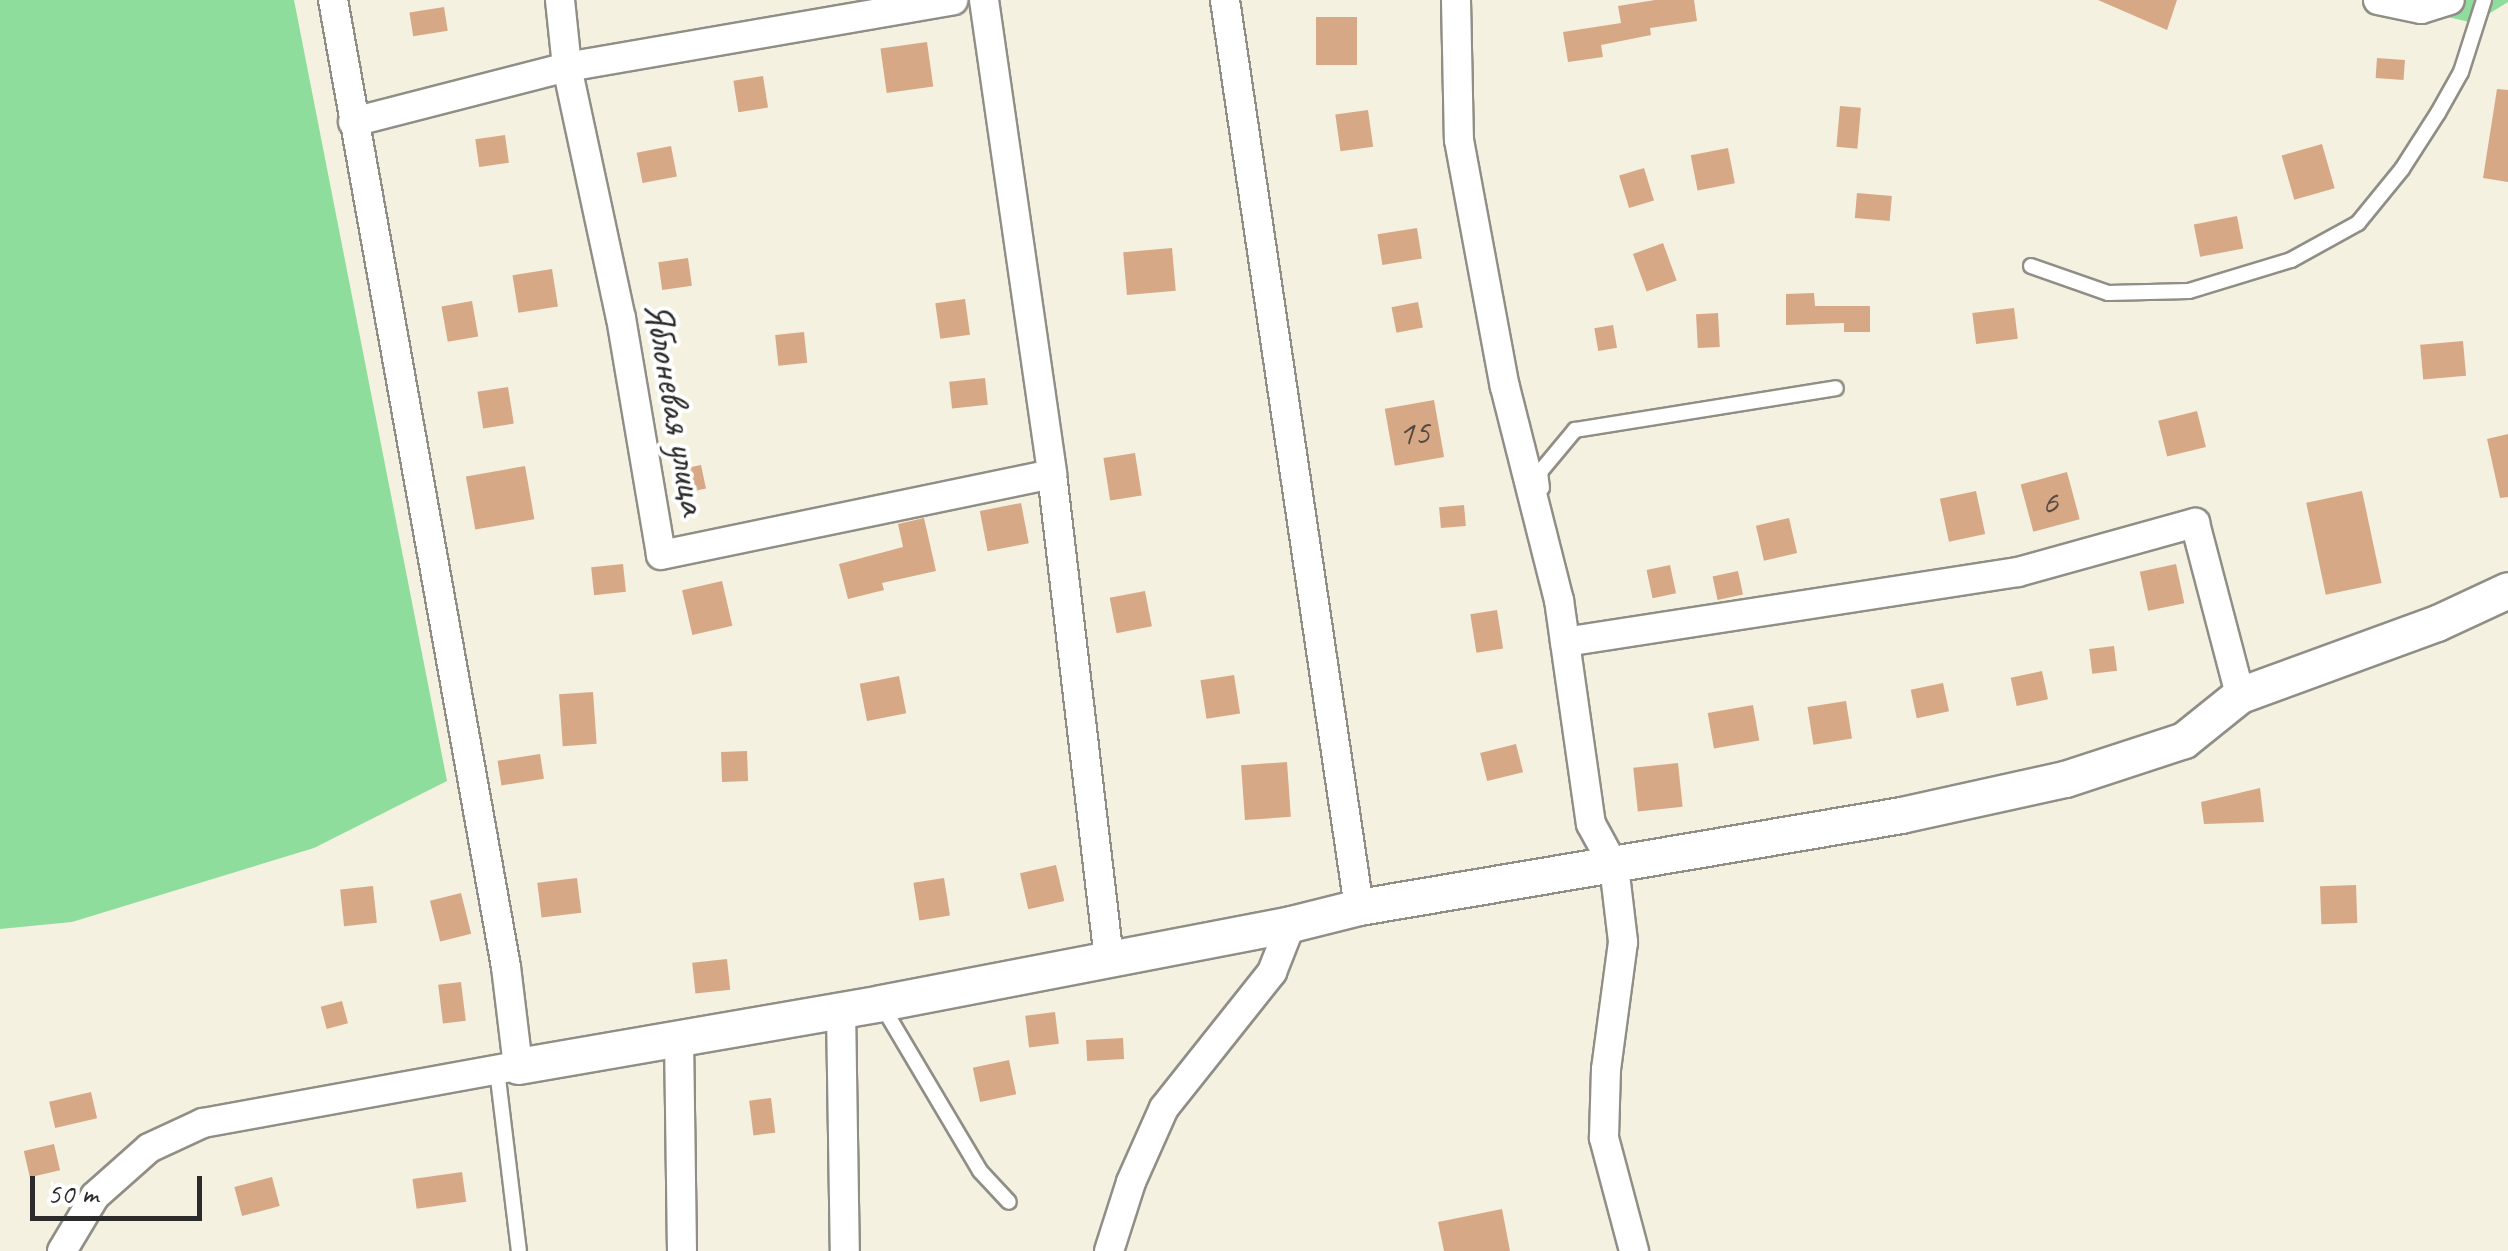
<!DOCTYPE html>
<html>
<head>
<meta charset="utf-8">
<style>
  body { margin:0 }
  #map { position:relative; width:2508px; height:1251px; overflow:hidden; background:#f5f1e1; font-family:Caveat,sans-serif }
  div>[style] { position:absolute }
  .green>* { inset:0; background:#8edd9c }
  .building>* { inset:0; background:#d7a886; transform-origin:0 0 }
  .roads { filter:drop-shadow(2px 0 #908e86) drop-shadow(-2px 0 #908e86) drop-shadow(0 2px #908e86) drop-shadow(0 -2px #908e86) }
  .service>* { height:14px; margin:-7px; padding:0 7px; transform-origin:7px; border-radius:7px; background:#fff }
  .minor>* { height:28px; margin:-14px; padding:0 14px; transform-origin:14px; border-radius:14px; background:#fff }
  .tertiary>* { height:35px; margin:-17.5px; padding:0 17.5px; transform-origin:17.5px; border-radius:17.5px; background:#fff }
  span { translate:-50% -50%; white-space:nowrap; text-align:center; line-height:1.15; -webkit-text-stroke:8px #fff; paint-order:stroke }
  .number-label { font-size:35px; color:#564a42 }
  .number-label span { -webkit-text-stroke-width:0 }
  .street-label { font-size:40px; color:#2b2b2b }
  .scale { position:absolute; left:30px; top:1176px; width:172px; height:45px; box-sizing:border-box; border:5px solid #2b2b2b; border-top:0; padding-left:12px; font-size:30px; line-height:35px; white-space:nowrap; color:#2b2b2b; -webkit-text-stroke:8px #fff; paint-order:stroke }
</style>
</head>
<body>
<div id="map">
  <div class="green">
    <i style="clip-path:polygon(0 0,294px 0,447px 781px,314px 848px,72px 922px,0 929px)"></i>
    <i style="clip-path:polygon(2373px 0,2508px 0,2508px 2px,2474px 23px)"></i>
  </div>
  <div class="building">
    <i style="clip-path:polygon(1655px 0,1694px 0,1697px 21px,1650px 28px,1651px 35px,1601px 45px,1603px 57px,1568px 62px,1563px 32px,1621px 23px,1618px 6px)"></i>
    <i style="clip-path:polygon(2098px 0,2177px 0,2167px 30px)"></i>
    <i style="left:444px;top:7px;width:24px;height:35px;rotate:81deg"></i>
    <i style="left:1316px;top:17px;width:41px;height:48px"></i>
    <i style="left:927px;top:42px;width:45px;height:47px;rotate:82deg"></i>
    <i style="left:2377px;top:58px;width:28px;height:20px;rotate:4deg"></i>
    <i style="left:763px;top:76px;width:32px;height:30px;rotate:81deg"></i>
    <i style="clip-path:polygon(2497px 89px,2508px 90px,2508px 182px,2483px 178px)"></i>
    <i style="left:1840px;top:106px;width:21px;height:41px;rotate:5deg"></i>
    <i style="left:1368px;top:110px;width:37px;height:33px;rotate:82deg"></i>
    <i style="left:505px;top:135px;width:28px;height:30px;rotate:82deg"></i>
    <i style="left:2322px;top:144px;width:46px;height:42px;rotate:74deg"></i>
    <i style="left:671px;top:146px;width:31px;height:35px;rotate:79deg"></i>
    <i style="left:1728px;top:148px;width:36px;height:38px;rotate:79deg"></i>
    <i style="left:1644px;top:168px;width:34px;height:26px;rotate:73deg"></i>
    <i style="left:1857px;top:193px;width:35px;height:25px;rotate:5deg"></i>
    <i style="left:2237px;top:216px;width:33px;height:44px;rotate:79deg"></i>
    <i style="left:1417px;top:228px;width:31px;height:40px;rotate:81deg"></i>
    <i style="left:1663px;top:243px;width:40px;height:32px;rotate:70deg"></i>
    <i style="left:1172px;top:248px;width:43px;height:49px;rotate:85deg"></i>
    <i style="left:688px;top:258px;width:28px;height:30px;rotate:82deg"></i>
    <i style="left:552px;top:269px;width:38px;height:40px;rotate:81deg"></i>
    <i style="clip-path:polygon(1814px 293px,1815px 306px,1870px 306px,1870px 332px,1844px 332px,1844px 323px,1786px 325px,1786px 294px)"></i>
    <i style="left:965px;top:299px;width:36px;height:30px;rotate:82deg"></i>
    <i style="left:472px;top:301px;width:36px;height:31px;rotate:80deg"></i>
    <i style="left:1418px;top:302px;width:26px;height:27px;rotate:79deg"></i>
    <i style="left:2014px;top:308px;width:31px;height:42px;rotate:83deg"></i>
    <i style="left:1718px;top:313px;width:34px;height:22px;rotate:87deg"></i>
    <i style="left:1613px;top:325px;width:23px;height:19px;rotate:80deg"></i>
    <i style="left:804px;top:332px;width:31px;height:29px;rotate:84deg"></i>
    <i style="left:2463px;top:341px;width:35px;height:43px;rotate:85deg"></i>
    <i style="left:985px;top:378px;width:27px;height:36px;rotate:84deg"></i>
    <i style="left:508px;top:387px;width:37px;height:31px;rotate:81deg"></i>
    <i style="left:1434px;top:400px;width:58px;height:50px;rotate:80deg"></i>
    <i style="left:2197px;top:411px;width:37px;height:40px;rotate:76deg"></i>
    <i style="clip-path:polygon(2508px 434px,2508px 497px,2500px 498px,2487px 439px)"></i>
    <i style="left:1135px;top:453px;width:43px;height:32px;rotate:81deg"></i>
    <i style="left:701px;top:465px;width:24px;height:28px;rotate:78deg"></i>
    <i style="left:525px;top:466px;width:54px;height:60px;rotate:80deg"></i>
    <i style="left:2067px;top:472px;width:49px;height:48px;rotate:75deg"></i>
    <i style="left:1976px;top:491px;width:44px;height:37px;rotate:78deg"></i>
    <i style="left:2362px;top:491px;width:94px;height:57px;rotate:78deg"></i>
    <i style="left:1021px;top:503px;width:41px;height:42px;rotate:79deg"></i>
    <i style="left:1464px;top:505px;width:21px;height:25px;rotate:85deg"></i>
    <i style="clip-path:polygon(924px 518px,936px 571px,882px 583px,884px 590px,848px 599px,839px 564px,903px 547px,898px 524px)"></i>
    <i style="left:1789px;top:518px;width:36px;height:34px;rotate:77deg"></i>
    <i style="left:623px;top:564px;width:28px;height:32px;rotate:84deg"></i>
    <i style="left:2176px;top:564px;width:40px;height:37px;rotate:78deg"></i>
    <i style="left:1670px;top:565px;width:29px;height:24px;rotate:78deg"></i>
    <i style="left:1738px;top:571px;width:24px;height:26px;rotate:78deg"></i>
    <i style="left:722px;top:581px;width:46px;height:41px;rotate:77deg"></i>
    <i style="left:1145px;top:591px;width:36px;height:36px;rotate:79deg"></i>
    <i style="left:1497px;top:610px;width:39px;height:27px;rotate:81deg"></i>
    <i style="left:2114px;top:646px;width:25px;height:25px;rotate:83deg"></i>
    <i style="left:2042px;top:671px;width:29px;height:32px;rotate:78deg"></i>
    <i style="left:1234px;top:675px;width:39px;height:34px;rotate:81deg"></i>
    <i style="left:899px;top:676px;width:38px;height:40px;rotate:79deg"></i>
    <i style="left:1943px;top:683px;width:29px;height:33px;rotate:78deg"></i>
    <i style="left:593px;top:692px;width:52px;height:34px;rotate:86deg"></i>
    <i style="left:1846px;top:701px;width:38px;height:39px;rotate:81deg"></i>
    <i style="left:1753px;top:705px;width:36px;height:46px;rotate:80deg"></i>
    <i style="left:1516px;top:744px;width:29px;height:37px;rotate:76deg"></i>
    <i style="left:747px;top:751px;width:30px;height:26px;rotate:88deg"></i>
    <i style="left:540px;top:754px;width:25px;height:43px;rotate:81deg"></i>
    <i style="left:1287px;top:762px;width:55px;height:46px;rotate:86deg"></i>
    <i style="left:1678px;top:763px;width:44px;height:45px;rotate:84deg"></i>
    <i style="clip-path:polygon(2260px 788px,2264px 822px,2204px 824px,2201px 802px)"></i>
    <i style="left:1056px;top:865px;width:37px;height:37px;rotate:77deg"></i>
    <i style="left:577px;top:878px;width:35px;height:40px;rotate:83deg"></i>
    <i style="left:944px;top:878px;width:38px;height:31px;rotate:81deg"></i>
    <i style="left:2356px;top:885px;width:38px;height:36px;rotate:88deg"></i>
    <i style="left:373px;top:886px;width:37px;height:33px;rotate:84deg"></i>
    <i style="left:461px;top:893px;width:42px;height:32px;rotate:76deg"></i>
    <i style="left:727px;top:959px;width:31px;height:35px;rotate:84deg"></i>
    <i style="left:461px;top:982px;width:39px;height:23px;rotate:83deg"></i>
    <i style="left:342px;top:1001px;width:23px;height:22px;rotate:75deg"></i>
    <i style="left:1055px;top:1012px;width:32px;height:30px;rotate:83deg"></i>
    <i style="left:1123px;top:1038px;width:21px;height:37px;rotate:87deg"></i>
    <i style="left:1009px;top:1060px;width:35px;height:37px;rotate:78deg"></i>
    <i style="left:91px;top:1092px;width:27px;height:43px;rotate:77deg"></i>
    <i style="left:771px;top:1098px;width:35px;height:22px;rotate:83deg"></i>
    <i style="left:54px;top:1144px;width:27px;height:31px;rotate:77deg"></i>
    <i style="left:462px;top:1172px;width:30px;height:50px;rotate:82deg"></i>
    <i style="left:272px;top:1177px;width:30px;height:39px;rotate:75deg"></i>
    <i style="clip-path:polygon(1502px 1209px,1510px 1251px,1444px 1251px,1438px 1222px)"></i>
  </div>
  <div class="roads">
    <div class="service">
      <i style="left:2031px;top:266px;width:82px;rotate:19.3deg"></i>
      <i style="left:2108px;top:293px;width:81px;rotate:-1.4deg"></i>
      <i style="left:2189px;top:291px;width:107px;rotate:-16.9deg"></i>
      <i style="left:2291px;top:260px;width:77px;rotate:-28.9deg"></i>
      <i style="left:2358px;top:223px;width:70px;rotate:-50.8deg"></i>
      <i style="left:2402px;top:169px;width:67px;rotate:-57.3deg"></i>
      <i style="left:2438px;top:113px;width:47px;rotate:-60.7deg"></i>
      <i style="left:2461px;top:72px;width:76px;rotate:-72.3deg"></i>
      <i style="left:1542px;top:488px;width:16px;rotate:-97deg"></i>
      <i style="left:1540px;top:472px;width:55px;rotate:-50.2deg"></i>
      <i style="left:1575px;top:430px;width:264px;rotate:-9.1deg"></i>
      <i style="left:881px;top:1004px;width:194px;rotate:59.3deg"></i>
      <i style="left:980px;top:1171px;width:42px;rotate:46.9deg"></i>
      <i style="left:497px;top:1070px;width:182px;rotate:83.1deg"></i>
    </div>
    <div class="minor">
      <i style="left:560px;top:0;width:67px;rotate:84deg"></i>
      <i style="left:567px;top:67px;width:257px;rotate:77.9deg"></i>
      <i style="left:621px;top:318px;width:240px;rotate:80.4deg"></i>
      <i style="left:661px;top:555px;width:399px;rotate:-11.7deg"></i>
      <i style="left:984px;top:0;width:479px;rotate:81.8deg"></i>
      <i style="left:1052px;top:474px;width:485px;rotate:83.3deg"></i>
      <i style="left:1225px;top:0;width:917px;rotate:81.6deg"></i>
      <i style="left:1456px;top:0;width:140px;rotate:88.8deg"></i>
      <i style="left:1459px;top:140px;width:251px;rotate:79.5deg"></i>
      <i style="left:1505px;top:387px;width:220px;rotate:75.8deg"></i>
      <i style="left:1559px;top:600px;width:226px;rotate:81.9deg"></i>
      <i style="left:1591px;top:824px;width:48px;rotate:61.3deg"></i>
      <i style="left:1614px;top:866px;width:77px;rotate:83.2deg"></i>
      <i style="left:1623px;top:942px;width:128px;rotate:97.6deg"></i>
      <i style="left:1606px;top:1069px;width:69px;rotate:91.7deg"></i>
      <i style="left:1604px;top:1138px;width:117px;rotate:75.1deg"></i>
      <i style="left:2378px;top:0;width:44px;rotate:11.8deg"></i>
      <i style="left:2421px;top:9px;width:30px;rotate:-17deg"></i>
      <i style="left:353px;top:122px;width:221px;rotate:-14.4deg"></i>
      <i style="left:567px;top:67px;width:392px;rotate:-9.8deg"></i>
      <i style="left:1565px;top:642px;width:458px;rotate:-8.8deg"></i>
      <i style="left:2018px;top:572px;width:184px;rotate:-15.5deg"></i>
      <i style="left:2195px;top:523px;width:178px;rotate:75.3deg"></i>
      <i style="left:841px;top:1009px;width:242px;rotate:89.1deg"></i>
      <i style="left:679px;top:1037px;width:214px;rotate:89.2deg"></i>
      <i style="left:62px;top:1251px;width:64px;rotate:-59deg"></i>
      <i style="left:95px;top:1196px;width:72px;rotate:-41.6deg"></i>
      <i style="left:149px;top:1148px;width:60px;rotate:-24.8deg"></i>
      <i style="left:203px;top:1123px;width:320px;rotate:-10.3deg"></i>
      <i style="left:518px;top:1066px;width:100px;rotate:-96.9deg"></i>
      <i style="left:506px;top:967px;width:982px;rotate:-100.14deg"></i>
      <i style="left:1109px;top:1251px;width:72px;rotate:-72.3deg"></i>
      <i style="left:1131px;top:1182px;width:81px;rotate:-66deg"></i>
      <i style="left:1164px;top:1108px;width:174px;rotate:-51.5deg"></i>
      <i style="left:1272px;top:972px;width:52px;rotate:-68.4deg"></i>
    </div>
    <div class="tertiary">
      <i style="left:518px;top:1066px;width:368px;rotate:-9.8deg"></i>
      <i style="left:881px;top:1003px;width:418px;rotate:-10.9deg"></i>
      <i style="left:1291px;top:924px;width:70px;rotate:-14deg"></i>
      <i style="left:1359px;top:907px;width:550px;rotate:-9.63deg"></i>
      <i style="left:1901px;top:815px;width:168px;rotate:-12.4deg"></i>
      <i style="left:2065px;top:779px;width:125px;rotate:-18.1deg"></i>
      <i style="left:2184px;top:740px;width:72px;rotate:-38.8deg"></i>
      <i style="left:2240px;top:695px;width:210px;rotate:-20.1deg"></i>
      <i style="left:2437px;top:623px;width:78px;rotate:-24.9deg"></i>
    </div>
  </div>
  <div class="number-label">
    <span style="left:1414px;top:433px">15</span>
    <span style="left:2050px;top:502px">6</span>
  </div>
  <div class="street-label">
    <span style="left:676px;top:408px;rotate:80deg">Яблоневая улица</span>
  </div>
  <div class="scale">50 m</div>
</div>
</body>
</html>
